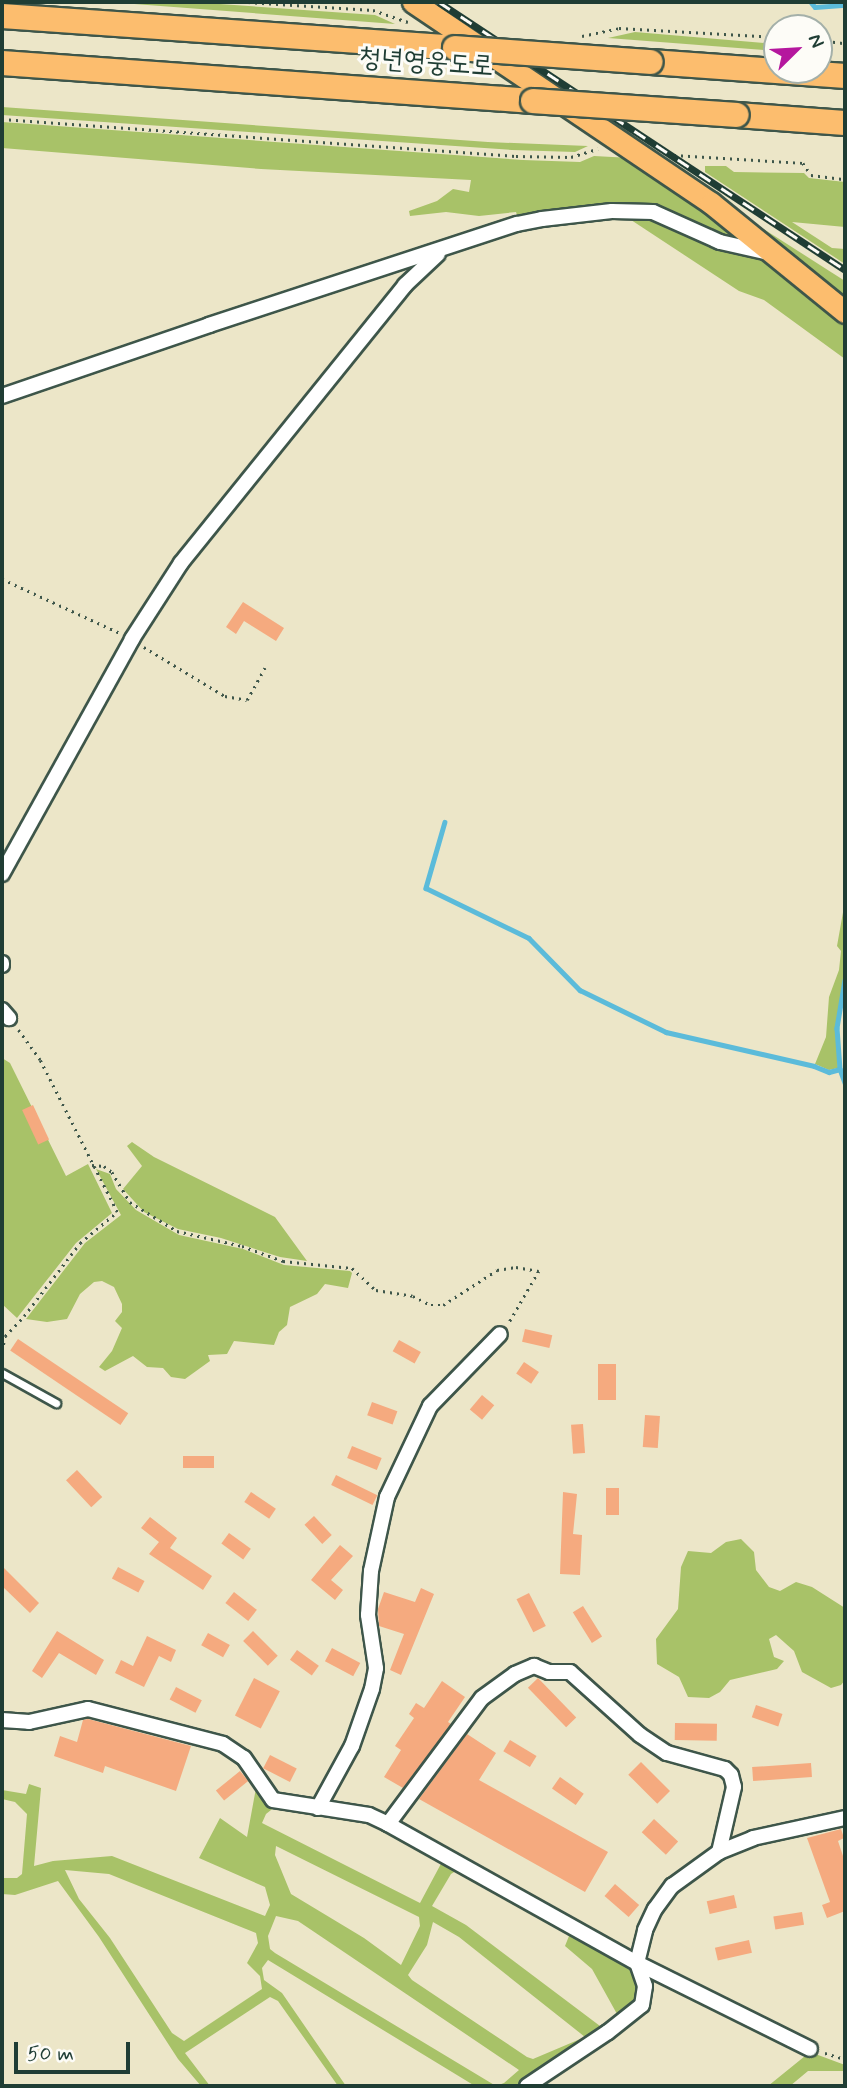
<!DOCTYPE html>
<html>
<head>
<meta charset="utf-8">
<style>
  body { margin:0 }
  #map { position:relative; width:847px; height:2088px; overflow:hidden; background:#ece6c8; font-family:Mynerve,"Poor Story",sans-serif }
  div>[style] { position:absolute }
  .green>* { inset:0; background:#a8c268 }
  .stream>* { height:4.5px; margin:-2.25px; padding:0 2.25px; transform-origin:2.25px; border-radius:2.25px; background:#5bbbda }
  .building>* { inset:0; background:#f5aa7f; transform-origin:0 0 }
  .path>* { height:2.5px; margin-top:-1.25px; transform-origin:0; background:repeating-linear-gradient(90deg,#3e564a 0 2px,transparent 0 7px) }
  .roads { filter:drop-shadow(2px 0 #3e564a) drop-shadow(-2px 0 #3e564a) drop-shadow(0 2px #3e564a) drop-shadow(0 -2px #3e564a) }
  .lane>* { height:7px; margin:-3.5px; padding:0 3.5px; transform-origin:3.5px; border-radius:3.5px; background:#fff }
  .street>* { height:14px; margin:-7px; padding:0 7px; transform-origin:7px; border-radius:7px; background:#fff }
  .primary>* { height:21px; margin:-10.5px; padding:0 10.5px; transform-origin:10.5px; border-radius:10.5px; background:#fcbd6e }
  .highway>* { height:24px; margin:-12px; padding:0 12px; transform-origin:12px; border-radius:12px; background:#fcbd6e }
  .rail>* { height:7px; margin-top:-3.5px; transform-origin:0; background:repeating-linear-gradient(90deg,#fdfcf7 0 13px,#1f3d34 0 26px); box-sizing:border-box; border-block:2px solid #1f3d34 }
  .bridges { filter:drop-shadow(2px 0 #3e564a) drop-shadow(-2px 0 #3e564a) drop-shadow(0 2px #3e564a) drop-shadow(0 -2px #3e564a) }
  .highway-bridge>* { height:24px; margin:-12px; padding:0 12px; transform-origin:12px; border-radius:12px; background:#fcbd6e }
  span { translate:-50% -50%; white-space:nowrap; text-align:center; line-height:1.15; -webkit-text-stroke:6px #fdfcf7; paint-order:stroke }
  .street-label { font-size:28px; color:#1f3d34 }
  .frame { position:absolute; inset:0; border:4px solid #1f3d34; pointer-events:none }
  .north { position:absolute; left:763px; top:14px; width:70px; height:70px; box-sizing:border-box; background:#fdfcf7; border:2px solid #a4b0a9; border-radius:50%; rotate:66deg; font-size:19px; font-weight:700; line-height:28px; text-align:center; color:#1f3d34 }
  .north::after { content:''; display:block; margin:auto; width:24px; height:32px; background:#b5179e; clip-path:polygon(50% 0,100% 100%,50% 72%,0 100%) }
  .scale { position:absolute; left:14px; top:2042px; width:116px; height:32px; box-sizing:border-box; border:4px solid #1f3d34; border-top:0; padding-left:9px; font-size:21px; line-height:24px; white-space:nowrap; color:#1f3d34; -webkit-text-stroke:5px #fdfcf7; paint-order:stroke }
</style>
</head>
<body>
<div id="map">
  <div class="green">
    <i style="clip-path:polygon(108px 2px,191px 2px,375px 15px,395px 24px)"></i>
    <i style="clip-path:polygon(635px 32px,777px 44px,777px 51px,608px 38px)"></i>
    <i style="clip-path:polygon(2px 107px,488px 142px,588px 146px,575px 152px,512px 150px,2px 115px)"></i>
    <i style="clip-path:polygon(2px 122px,523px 160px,580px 162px,594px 156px,631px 158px,738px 238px,722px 236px,669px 213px,518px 218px,516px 212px,479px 216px,446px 212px,410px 216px,409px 211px,437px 201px,453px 189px,469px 192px,471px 180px,261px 169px,2px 148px)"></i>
    <i style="clip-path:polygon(705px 166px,726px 166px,734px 172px,804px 173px,809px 178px,845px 182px,845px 227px,792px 222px,832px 248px,845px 249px,845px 264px,705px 172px)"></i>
    <i style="clip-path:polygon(737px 212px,845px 281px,845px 300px)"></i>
    <i style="clip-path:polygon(625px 216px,649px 217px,726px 249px,766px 262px,845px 326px,845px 359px,764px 300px,739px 291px)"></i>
    <i style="clip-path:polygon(845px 901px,845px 974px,836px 1028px,838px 1068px,829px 1070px,815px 1064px,826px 1037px,829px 997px,839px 970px,841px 951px,837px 946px)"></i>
    <i style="clip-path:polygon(2px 1058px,10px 1063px,66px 1176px,88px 1164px,112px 1213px,76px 1243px,17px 1318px,2px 1304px)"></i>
    <i style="clip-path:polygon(132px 1142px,154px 1157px,275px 1217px,307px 1261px,280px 1257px,221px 1238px,178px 1229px,144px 1212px,123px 1189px,142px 1166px,127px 1146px)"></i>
    <i style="clip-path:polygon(96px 1169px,110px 1174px,116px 1189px,136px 1210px,179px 1235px,243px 1249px,284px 1265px,350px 1271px,352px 1273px,348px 1288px,325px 1284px,317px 1294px,290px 1307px,287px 1325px,279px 1332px,274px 1345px,234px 1341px,227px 1354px,208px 1355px,210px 1361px,185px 1379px,171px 1377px,163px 1368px,147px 1367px,133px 1356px,105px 1371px,99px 1367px,112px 1351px,122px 1328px,115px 1321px,122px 1312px,122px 1304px,114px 1287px,102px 1281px,94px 1282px,80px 1294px,67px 1319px,47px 1322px,26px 1319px,85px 1243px,121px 1215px)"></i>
    <i style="clip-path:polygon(741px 1539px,754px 1552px,756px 1570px,769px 1587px,780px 1591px,796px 1582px,812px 1587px,845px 1608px,845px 1680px,841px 1685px,831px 1688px,802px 1672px,794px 1651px,776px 1635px,769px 1639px,774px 1657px,784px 1661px,777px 1669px,730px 1680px,720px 1692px,709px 1698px,688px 1697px,679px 1677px,657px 1664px,656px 1639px,678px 1609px,681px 1567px,688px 1551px,711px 1553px,726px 1542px)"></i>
    <i style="clip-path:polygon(evenodd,29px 1784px,41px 1788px,34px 1866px,53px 1861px,112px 1856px,265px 1916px,270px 1905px,265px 1887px,199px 1858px,220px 1818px,247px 1837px,256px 1788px,264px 1799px,276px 1806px,266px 1814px,262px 1823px,420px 1903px,443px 1860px,459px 1869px,451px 1874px,432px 1906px,466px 1925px,600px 2026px,617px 2014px,592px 1969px,565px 1946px,571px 1931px,633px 1970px,640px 1983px,637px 2005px,519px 2086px,475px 2086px,268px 1960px,262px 1968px,264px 1980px,282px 1993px,346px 2086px,338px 2086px,278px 2001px,270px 1997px,185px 2053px,210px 2086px,201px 2086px,178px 2059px,99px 1937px,58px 1881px,15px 1895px,2px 1894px,2px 1878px,17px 1878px,22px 1874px,27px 1814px,15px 1802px,2px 1799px,2px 1790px,26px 1794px,29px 1784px,276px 1846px,419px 1917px,420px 1926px,401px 1965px,364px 1938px,291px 1894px,275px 1855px,276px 1846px,29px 1784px,65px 1870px,109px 1874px,256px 1933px,258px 1943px,247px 1963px,260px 1976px,262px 1989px,184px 2041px,172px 2033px,110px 1938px,79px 1899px,65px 1870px,29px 1784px,276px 1916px,298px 1921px,519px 2070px,504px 2083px,496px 2086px,275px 1953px,270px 1949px,268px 1936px,276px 1916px,29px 1784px,433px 1922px,459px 1937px,585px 2037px,533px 2059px,527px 2057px,412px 1980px,408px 1975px,427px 1945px,433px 1922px)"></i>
    <i style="clip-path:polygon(810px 2052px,845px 2065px,845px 2071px,808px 2071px,790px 2086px,768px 2086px)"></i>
  </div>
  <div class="stream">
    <i style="left:811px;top:2px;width:6px;rotate:51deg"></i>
    <i style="left:815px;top:7px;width:30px;rotate:-4deg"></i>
    <i style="left:445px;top:822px;width:69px;rotate:106.1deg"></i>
    <i style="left:426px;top:888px;width:114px;rotate:25.9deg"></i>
    <i style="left:529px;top:938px;width:73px;rotate:45.6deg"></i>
    <i style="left:580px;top:990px;width:96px;rotate:26deg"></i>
    <i style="left:666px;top:1032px;width:152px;rotate:12.9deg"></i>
    <i style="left:814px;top:1066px;width:16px;rotate:22deg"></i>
    <i style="left:829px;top:1072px;width:11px;rotate:-15deg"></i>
    <i style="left:845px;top:980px;width:49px;rotate:99.5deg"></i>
    <i style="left:837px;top:1028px;width:41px;rotate:85.8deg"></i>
    <i style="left:840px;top:1069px;width:15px;rotate:70deg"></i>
  </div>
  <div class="building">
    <i style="clip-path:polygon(243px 602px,284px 628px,276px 641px,244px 621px,236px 634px,226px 627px)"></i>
    <i style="left:33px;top:1105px;width:38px;height:12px;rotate:65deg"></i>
    <i style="left:525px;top:1329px;width:28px;height:13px;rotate:13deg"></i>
    <i style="left:18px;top:1339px;width:133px;height:14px;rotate:34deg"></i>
    <i style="left:399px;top:1340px;width:25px;height:13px;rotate:29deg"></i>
    <i style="left:524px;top:1362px;width:18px;height:14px;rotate:34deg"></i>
    <i style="left:598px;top:1364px;width:18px;height:36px"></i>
    <i style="left:482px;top:1395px;width:16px;height:19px;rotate:40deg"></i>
    <i style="left:372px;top:1402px;width:27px;height:14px;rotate:20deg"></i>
    <i style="left:645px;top:1415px;width:15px;height:32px;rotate:4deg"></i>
    <i style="left:583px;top:1424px;width:29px;height:12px;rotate:86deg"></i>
    <i style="left:352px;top:1446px;width:32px;height:13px;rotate:22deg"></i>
    <i style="left:183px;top:1456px;width:31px;height:12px"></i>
    <i style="left:77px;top:1470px;width:37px;height:15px;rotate:47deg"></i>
    <i style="left:336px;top:1475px;width:46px;height:11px;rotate:26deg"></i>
    <i style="left:606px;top:1488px;width:13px;height:27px"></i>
    <i style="left:251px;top:1492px;width:30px;height:12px;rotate:34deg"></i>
    <i style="clip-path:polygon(563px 1492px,577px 1494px,573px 1534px,582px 1535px,580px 1575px,560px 1574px)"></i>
    <i style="left:314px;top:1516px;width:26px;height:13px;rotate:47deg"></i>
    <i style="clip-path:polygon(150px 1517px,177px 1538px,170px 1548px,212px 1576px,203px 1590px,149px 1554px,159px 1542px,141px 1528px)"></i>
    <i style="left:229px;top:1533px;width:27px;height:13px;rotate:36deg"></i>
    <i style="clip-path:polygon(340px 1545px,353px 1556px,331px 1580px,343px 1590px,335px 1600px,311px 1580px)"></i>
    <i style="clip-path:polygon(2px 1566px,39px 1603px,30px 1613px,2px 1586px)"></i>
    <i style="left:118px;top:1567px;width:30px;height:13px;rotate:28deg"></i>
    <i style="clip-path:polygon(421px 1588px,434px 1594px,401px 1675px,390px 1670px,404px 1634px,379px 1626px,378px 1609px,384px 1592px,415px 1602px)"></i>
    <i style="left:234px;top:1592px;width:29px;height:14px;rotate:38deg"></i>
    <i style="left:529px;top:1593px;width:37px;height:14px;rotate:63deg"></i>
    <i style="left:583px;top:1606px;width:36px;height:12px;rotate:58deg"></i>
    <i style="clip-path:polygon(57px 1631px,104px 1660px,96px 1675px,59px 1653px,42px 1678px,32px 1671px)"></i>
    <i style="left:253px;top:1631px;width:35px;height:14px;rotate:45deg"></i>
    <i style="left:208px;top:1633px;width:25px;height:14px;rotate:29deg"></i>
    <i style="clip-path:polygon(147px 1636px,176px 1650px,171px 1662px,159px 1656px,144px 1687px,115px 1673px,121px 1660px,133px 1666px)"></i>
    <i style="left:332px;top:1648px;width:32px;height:15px;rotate:28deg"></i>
    <i style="left:297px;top:1650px;width:27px;height:12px;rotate:36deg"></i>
    <i style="left:254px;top:1678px;width:29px;height:42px;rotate:27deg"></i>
    <i style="left:538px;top:1678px;width:55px;height:14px;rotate:46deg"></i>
    <i style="clip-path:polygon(442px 1681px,465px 1697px,448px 1722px,451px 1724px,403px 1788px,384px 1777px,401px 1750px,395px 1746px,414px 1718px,409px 1714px,416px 1703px,424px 1708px)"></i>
    <i style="left:176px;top:1687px;width:29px;height:14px;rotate:27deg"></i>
    <i style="left:756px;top:1705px;width:28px;height:13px;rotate:19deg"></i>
    <i style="clip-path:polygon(88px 1719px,191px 1746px,176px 1791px,105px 1766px,103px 1773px,54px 1756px,60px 1736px,77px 1742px,83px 1720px)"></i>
    <i style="left:675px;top:1723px;width:42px;height:17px;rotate:1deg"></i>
    <i style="clip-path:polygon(467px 1734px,496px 1753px,479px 1780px,608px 1852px,585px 1892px,419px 1799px)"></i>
    <i style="left:510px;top:1740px;width:31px;height:13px;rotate:31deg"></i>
    <i style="left:270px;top:1755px;width:30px;height:15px;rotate:27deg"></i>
    <i style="left:641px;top:1762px;width:41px;height:18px;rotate:45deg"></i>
    <i style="left:811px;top:1763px;width:14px;height:59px;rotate:86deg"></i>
    <i style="left:240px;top:1771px;width:13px;height:31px;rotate:51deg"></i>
    <i style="left:560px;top:1777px;width:29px;height:14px;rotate:35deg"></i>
    <i style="left:654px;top:1819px;width:33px;height:18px;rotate:43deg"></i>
    <i style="clip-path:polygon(841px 1829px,844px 1838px,838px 1841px,845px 1862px,845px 1911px,827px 1918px,822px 1905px,830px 1902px,807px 1838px)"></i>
    <i style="left:615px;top:1884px;width:32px;height:16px;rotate:41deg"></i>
    <i style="left:734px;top:1895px;width:13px;height:28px;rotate:77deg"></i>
    <i style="left:802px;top:1912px;width:13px;height:29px;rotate:81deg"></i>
    <i style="left:749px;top:1940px;width:13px;height:35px;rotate:77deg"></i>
  </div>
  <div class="path">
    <i style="left:248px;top:2px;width:125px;rotate:3.7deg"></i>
    <i style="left:373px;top:10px;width:37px;rotate:19deg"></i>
    <i style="left:582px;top:36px;width:38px;rotate:-12deg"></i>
    <i style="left:619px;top:28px;width:158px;rotate:3.3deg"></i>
    <i style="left:819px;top:40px;width:26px;rotate:7deg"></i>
    <i style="left:2px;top:119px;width:515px;rotate:4.12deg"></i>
    <i style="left:516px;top:156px;width:55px;rotate:1deg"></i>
    <i style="left:571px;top:157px;width:28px;rotate:-17deg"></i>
    <i style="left:674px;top:155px;width:129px;rotate:3.5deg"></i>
    <i style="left:803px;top:163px;width:14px;rotate:56deg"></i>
    <i style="left:811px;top:175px;width:34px;rotate:7deg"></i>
    <i style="left:2px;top:579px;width:130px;rotate:24.6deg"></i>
    <i style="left:144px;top:647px;width:95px;rotate:31.2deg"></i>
    <i style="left:225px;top:696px;width:22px;rotate:10deg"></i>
    <i style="left:247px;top:700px;width:37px;rotate:-61deg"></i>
    <i style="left:92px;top:1165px;width:12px;rotate:5deg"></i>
    <i style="left:104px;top:1166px;width:10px;rotate:37deg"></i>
    <i style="left:112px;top:1172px;width:35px;rotate:59deg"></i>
    <i style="left:130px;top:1202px;width:55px;rotate:31.7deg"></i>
    <i style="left:177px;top:1231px;width:67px;rotate:13deg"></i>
    <i style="left:242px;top:1246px;width:44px;rotate:20.1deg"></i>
    <i style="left:283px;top:1261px;width:69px;rotate:5.8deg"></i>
    <i style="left:352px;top:1268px;width:33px;rotate:43deg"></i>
    <i style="left:376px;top:1290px;width:37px;rotate:9deg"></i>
    <i style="left:413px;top:1296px;width:20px;rotate:27deg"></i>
    <i style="left:431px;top:1305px;width:12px"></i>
    <i style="left:443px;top:1305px;width:64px;rotate:-32.9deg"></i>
    <i style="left:497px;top:1270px;width:19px;rotate:-9deg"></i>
    <i style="left:516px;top:1267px;width:23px;rotate:10deg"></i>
    <i style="left:539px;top:1271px;width:60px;rotate:120deg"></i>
    <i style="left:2px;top:1351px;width:15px;rotate:-79deg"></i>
    <i style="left:5px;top:1336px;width:28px;rotate:-46deg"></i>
    <i style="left:24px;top:1316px;width:92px;rotate:-52.5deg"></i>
    <i style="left:80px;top:1243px;width:48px;rotate:-40deg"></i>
    <i style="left:117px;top:1212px;width:170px;rotate:-116.9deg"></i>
    <i style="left:40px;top:1060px;width:37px;rotate:-126deg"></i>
    <i style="left:825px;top:2053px;width:21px;rotate:17deg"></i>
  </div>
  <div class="roads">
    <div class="lane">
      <i style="left:2px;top:1373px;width:62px;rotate:29.1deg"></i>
    </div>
    <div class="street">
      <i style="left:2px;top:396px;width:219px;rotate:-18.9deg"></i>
      <i style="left:209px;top:325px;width:324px;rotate:-18.2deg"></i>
      <i style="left:517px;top:224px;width:25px;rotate:-11deg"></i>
      <i style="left:542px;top:219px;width:70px;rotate:-6.5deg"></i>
      <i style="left:612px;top:211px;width:41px;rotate:1.4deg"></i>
      <i style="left:653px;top:212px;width:73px;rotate:24.1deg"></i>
      <i style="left:720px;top:242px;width:50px;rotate:12.7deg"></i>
      <i style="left:2px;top:874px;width:269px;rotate:-61deg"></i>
      <i style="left:132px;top:639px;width:90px;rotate:-57.2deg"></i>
      <i style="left:181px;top:563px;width:357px;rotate:-51.1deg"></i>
      <i style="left:405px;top:285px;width:45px;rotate:-43.2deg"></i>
      <i style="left:2px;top:963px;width:2px;rotate:90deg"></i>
      <i style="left:2px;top:1010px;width:11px;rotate:49deg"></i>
      <i style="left:2px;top:1720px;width:27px;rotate:4deg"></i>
      <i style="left:29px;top:1722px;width:60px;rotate:-12.4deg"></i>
      <i style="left:88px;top:1709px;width:139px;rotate:14.5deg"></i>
      <i style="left:223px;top:1744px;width:25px;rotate:34deg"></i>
      <i style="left:244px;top:1758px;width:51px;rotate:55.4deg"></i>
      <i style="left:273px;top:1800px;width:97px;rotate:8.9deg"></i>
      <i style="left:369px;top:1815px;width:21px;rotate:25deg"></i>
      <i style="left:388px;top:1824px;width:285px;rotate:29.2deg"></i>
      <i style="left:637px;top:1963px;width:193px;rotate:26.4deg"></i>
      <i style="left:318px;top:1808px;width:71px;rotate:-61.3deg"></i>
      <i style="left:352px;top:1746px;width:60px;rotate:-70.7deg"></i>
      <i style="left:372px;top:1689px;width:21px;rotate:-79deg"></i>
      <i style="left:376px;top:1668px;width:54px;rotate:-98.6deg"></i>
      <i style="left:368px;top:1615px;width:44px;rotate:-86.1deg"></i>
      <i style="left:371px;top:1571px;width:76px;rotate:-77.8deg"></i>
      <i style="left:387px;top:1497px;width:101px;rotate:-64.7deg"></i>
      <i style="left:430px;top:1406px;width:100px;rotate:-45.8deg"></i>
      <i style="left:388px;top:1824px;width:157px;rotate:-53.3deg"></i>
      <i style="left:482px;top:1698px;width:41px;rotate:-36deg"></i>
      <i style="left:515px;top:1674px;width:21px;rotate:-23deg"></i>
      <i style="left:534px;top:1666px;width:16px;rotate:22deg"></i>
      <i style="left:549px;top:1672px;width:21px"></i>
      <i style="left:570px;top:1672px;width:94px;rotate:42deg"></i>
      <i style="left:640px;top:1735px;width:32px;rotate:34deg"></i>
      <i style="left:667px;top:1753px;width:60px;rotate:15.4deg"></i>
      <i style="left:725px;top:1769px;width:8px;rotate:45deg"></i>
      <i style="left:731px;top:1775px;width:12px;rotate:76deg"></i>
      <i style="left:734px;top:1787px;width:67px;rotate:103deg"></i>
      <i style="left:527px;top:2086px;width:97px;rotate:-33.7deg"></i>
      <i style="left:608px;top:2032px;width:43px;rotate:-38.5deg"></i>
      <i style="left:642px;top:2005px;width:19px;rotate:-81deg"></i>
      <i style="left:645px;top:1986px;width:24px;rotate:-109deg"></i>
      <i style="left:637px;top:1963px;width:34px;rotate:-76deg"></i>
      <i style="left:645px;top:1930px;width:23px;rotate:-65deg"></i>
      <i style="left:655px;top:1909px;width:29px;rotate:-54deg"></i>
      <i style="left:672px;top:1886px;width:58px;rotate:-35.9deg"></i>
      <i style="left:719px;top:1852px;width:37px;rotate:-22deg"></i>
      <i style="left:753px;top:1838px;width:94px;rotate:-12.3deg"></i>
    </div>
    <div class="primary">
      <i style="left:413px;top:2px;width:359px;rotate:34deg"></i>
      <i style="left:711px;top:203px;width:173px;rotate:39.1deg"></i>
    </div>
    <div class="highway">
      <i style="left:2px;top:16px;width:454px;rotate:4deg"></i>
      <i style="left:651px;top:62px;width:195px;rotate:4.1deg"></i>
      <i style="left:2px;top:63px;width:532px;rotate:4.09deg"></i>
      <i style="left:737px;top:115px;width:108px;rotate:4.2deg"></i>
    </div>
  </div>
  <div class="rail">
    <i style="left:439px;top:2px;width:486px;rotate:33.4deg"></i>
  </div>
  <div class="bridges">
    <div class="highway-bridge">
      <i style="left:455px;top:48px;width:196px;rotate:4.1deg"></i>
      <i style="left:533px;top:101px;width:204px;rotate:3.9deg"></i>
    </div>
  </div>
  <div class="street-label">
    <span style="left:426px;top:63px;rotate:4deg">청년영웅도로</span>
  </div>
  <div class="frame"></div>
  <div class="north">N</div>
  <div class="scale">50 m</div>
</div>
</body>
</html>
